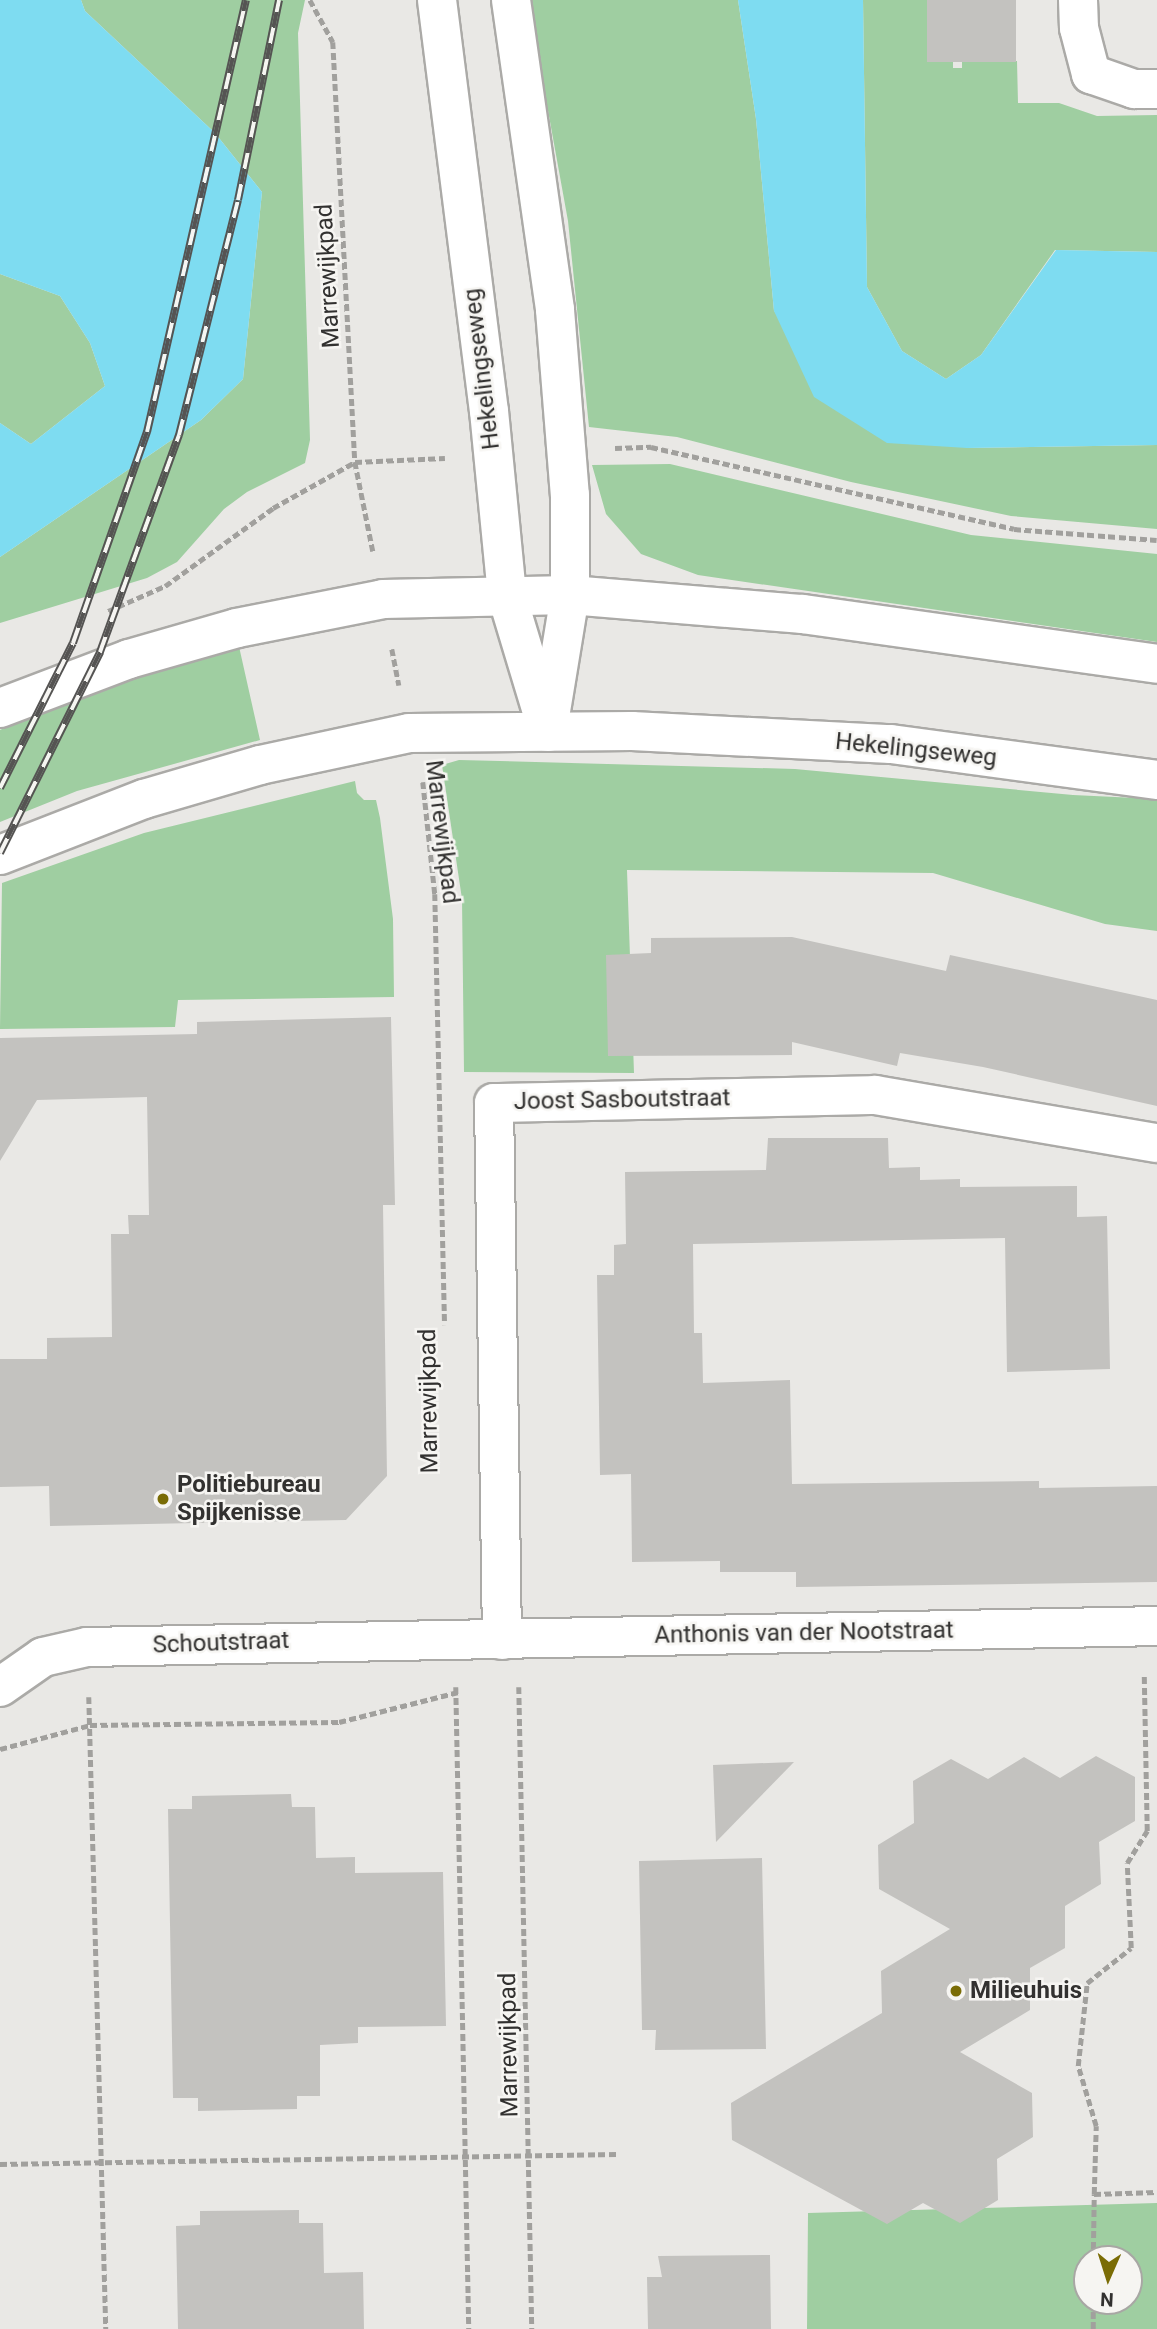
<!DOCTYPE html>
<html>
<head>
<meta charset="utf-8">
<style>
  body { margin:0 }
  #map { position:relative; width:1157px; height:2329px; overflow:hidden; background:#e9e8e5; font-family:Roboto,sans-serif }
  div>[style] { position:absolute }
  .green>* { inset:0; background:#9fcea1 }
  .water>* { inset:0; background:#7edcf1 }
  .building>* { inset:0; background:#c3c2bf; transform-origin:0 0 }
  .path>* { height:4.5px; margin-top:-2.25px; transform-origin:0; background:repeating-linear-gradient(90deg,#a1a09d 0 7px,transparent 0 10.5px) }
  .roads { filter:drop-shadow(2px 0 #abaaa7) drop-shadow(-2px 0 #abaaa7) drop-shadow(0 2px #abaaa7) drop-shadow(0 -2px #abaaa7) }
  .minor>* { height:38px; margin:-19px; padding:0 19px; transform-origin:19px; border-radius:19px; background:#fff }
  .tertiary>* { height:38px; margin:-19px; padding:0 19px; transform-origin:19px; border-radius:19px; background:#fff }
  .rail>* { height:8px; margin-top:-4px; transform-origin:0; background:repeating-linear-gradient(90deg,#f6f5f2 0 16px,#555453 0 32px); box-sizing:border-box; border-block:2px solid #555453 }
  .dots>* { width:19px; height:19px; translate:-50% -50%; box-sizing:border-box; border:4px solid #f6f5f2; border-radius:50% }
  span { translate:-50% -50%; white-space:nowrap; text-align:center; line-height:1.15; -webkit-text-stroke:5px #f6f5f2; paint-order:stroke }
  .street-label { font-size:24px; color:#323130 }
  .poi-label { font-size:24px; color:#323130; font-weight:700 }
  .left { translate:0 -50%; text-align:left }
  .north { position:absolute; left:1073px; top:2245px; width:70px; height:70px; box-sizing:border-box; background:#f6f5f2; border:2px solid #a8a7a4; border-radius:50%; rotate:183deg; font-size:19px; font-weight:700; line-height:28px; text-align:center; color:#323130 }
  .north::after { content:''; display:block; margin:auto; width:24px; height:32px; background:#7a6c05; clip-path:polygon(50% 0,100% 100%,50% 72%,0 100%) }
</style>
</head>
<body>
<div id="map">
  <div class="green">
    <i style="clip-path:polygon(81px 0,305px 0,298px 33px,310px 440px,305px 463px,247px 492px,224px 509px,177px 562px,147px 578px,0 623px,0 557px,201px 420px,243px 379px,262px 192px,215px 133px,85px 11px)"></i>
    <i style="clip-path:polygon(528px 0,738px 0,756px 119px,774px 311px,967px 448px,1157px 445px,1157px 529px,1011px 516px,851px 482px,677px 437px,589px 427px,568px 221px)"></i>
    <i style="clip-path:polygon(863px 0,927px 0,928px 61px,953px 62px,953px 68px,962px 68px,962px 61px,1017px 61px,1018px 103px,1059px 103px,1097px 116px,1157px 115px,1157px 252px,1055px 250px,981px 355px,946px 379px,902px 351px,867px 287px)"></i>
    <i style="clip-path:polygon(0 274px,60px 296px,90px 343px,105px 386px,31px 444px,0 423px)"></i>
    <i style="clip-path:polygon(670px 464px,971px 535px,1157px 554px,1157px 642px,698px 575px,641px 554px,606px 514px,592px 465px)"></i>
    <i style="clip-path:polygon(238px 642px,260px 740px,77px 791px,0 822px,0 730px,125px 670px)"></i>
    <i style="clip-path:polygon(459px 760px,795px 769px,1073px 795px,1157px 799px,1157px 931px,1105px 924px,933px 873px,627px 870px,634px 1073px,464px 1072px,462px 899px,442px 765px)"></i>
    <i style="clip-path:polygon(355px 781px,357px 793px,364px 800px,376px 800px,380px 818px,393px 919px,394px 997px,178px 1000px,175px 1027px,0 1029px,2px 883px,144px 833px)"></i>
    <i style="clip-path:polygon(evenodd,1157px 2203px,1157px 2329px,807px 2329px,808px 2213px,1157px 2203px,1087px 2259px,1129px 2259px,1129px 2301px,1087px 2301px,1087px 2259px)"></i>
  </div>
  <div class="water">
    <i style="clip-path:polygon(0 0,81px 0,85px 11px,215px 133px,262px 192px,243px 379px,201px 420px,0 557px,0 423px,31px 444px,105px 386px,90px 343px,60px 296px,0 274px)"></i>
    <i style="clip-path:polygon(738px 0,863px 0,867px 287px,902px 351px,946px 379px,981px 355px,1056px 250px,1157px 252px,1157px 445px,967px 448px,887px 443px,814px 397px,774px 311px,756px 119px)"></i>
  </div>
  <div class="building">
    <i style="left:927px;top:0;width:89px;height:62px"></i>
    <i style="clip-path:polygon(792px 937px,946px 971px,950px 955px,1157px 1000px,1157px 1106px,983px 1067px,900px 1053px,897px 1066px,792px 1042px,792px 1055px,608px 1056px,606px 955px,651px 953px,651px 938px)"></i>
    <i style="clip-path:polygon(391px 1017px,395px 1205px,383px 1205px,387px 1476px,346px 1520px,50px 1526px,49px 1486px,0 1487px,0 1359px,47px 1359px,47px 1338px,112px 1337px,111px 1234px,129px 1234px,128px 1215px,149px 1215px,147px 1097px,37px 1100px,0 1161px,0 1038px,197px 1034px,197px 1022px)"></i>
    <i style="clip-path:polygon(768px 1138px,888px 1138px,889px 1168px,920px 1167px,920px 1180px,960px 1179px,960px 1187px,1077px 1186px,1077px 1217px,1107px 1216px,1110px 1369px,1007px 1372px,1005px 1238px,693px 1244px,694px 1333px,702px 1333px,703px 1383px,790px 1380px,792px 1484px,1039px 1481px,1039px 1488px,1157px 1486px,1157px 1582px,796px 1587px,796px 1572px,720px 1572px,720px 1561px,632px 1562px,631px 1474px,600px 1475px,597px 1275px,614px 1275px,614px 1245px,626px 1244px,625px 1172px,766px 1170px)"></i>
    <i style="clip-path:polygon(1096px 1756px,1135px 1777px,1135px 1821px,1099px 1842px,1101px 1884px,1065px 1906px,1065px 1948px,1030px 1968px,1030px 2010px,960px 2052px,1032px 2093px,1033px 2137px,997px 2159px,998px 2200px,960px 2223px,923px 2203px,887px 2224px,732px 2140px,731px 2103px,882px 2013px,881px 1971px,950px 1929px,879px 1889px,878px 1845px,914px 1823px,913px 1781px,951px 1759px,988px 1779px,1024px 1757px,1060px 1778px)"></i>
    <i style="clip-path:polygon(794px 1762px,716px 1842px,713px 1765px)"></i>
    <i style="clip-path:polygon(291px 1794px,292px 1807px,315px 1807px,316px 1858px,355px 1857px,355px 1873px,443px 1872px,446px 2026px,358px 2027px,358px 2043px,320px 2045px,320px 2096px,297px 2096px,297px 2109px,198px 2111px,198px 2098px,173px 2098px,168px 1809px,192px 1809px,192px 1796px)"></i>
    <i style="clip-path:polygon(762px 1858px,766px 2049px,655px 2050px,656px 2030px,642px 2030px,639px 1861px)"></i>
    <i style="clip-path:polygon(299px 2210px,299px 2223px,323px 2223px,324px 2273px,363px 2272px,364px 2329px,178px 2329px,176px 2226px,200px 2225px,200px 2211px)"></i>
    <i style="clip-path:polygon(770px 2255px,771px 2329px,648px 2329px,647px 2277px,662px 2277px,658px 2256px)"></i>
  </div>
  <div class="path">
    <i style="left:310px;top:0;width:48px;rotate:61.3deg"></i>
    <i style="left:333px;top:42px;width:421px;rotate:87deg"></i>
    <i style="left:355px;top:462px;width:91px;rotate:78.6deg"></i>
    <i style="left:615px;top:448px;width:36px;rotate:-2deg"></i>
    <i style="left:651px;top:447px;width:372px;rotate:12.7deg"></i>
    <i style="left:1014px;top:529px;width:143px;rotate:4.4deg"></i>
    <i style="left:108px;top:611px;width:62px;rotate:-23.7deg"></i>
    <i style="left:165px;top:586px;width:133px;rotate:-35.8deg"></i>
    <i style="left:273px;top:508px;width:94px;rotate:-29.3deg"></i>
    <i style="left:355px;top:462px;width:90px;rotate:-2.5deg"></i>
    <i style="left:392px;top:649px;width:37px;rotate:79deg"></i>
    <i style="left:423px;top:782px;width:113px;rotate:83.9deg"></i>
    <i style="left:435px;top:894px;width:431px;rotate:88.7deg"></i>
    <i style="left:456px;top:1687px;width:642px;rotate:88.84deg"></i>
    <i style="left:519px;top:1687px;width:642px;rotate:88.84deg"></i>
    <i style="left:89px;top:1697px;width:632px;rotate:88.46deg"></i>
    <i style="left:0;top:1749px;width:93px;rotate:-14.9deg"></i>
    <i style="left:90px;top:1725px;width:249px;rotate:-0.7deg"></i>
    <i style="left:339px;top:1722px;width:123px;rotate:-14.1deg"></i>
    <i style="left:0;top:2164px;width:617px;rotate:-0.93deg"></i>
    <i style="left:1094px;top:2194px;width:68px;rotate:-88.3deg"></i>
    <i style="left:1096px;top:2126px;width:63px;rotate:-106.7deg"></i>
    <i style="left:1078px;top:2066px;width:83px;rotate:-83.8deg"></i>
    <i style="left:1087px;top:1983px;width:56px;rotate:-38.5deg"></i>
    <i style="left:1131px;top:1948px;width:85px;rotate:-92.7deg"></i>
    <i style="left:1127px;top:1863px;width:38px;rotate:-58deg"></i>
    <i style="left:1147px;top:1831px;width:156px;rotate:-91.1deg"></i>
    <i style="left:1093px;top:2259px;width:65px;rotate:-89.1deg"></i>
    <i style="left:1094px;top:2194px;width:63px;rotate:-1.8deg"></i>
    <i style="left:1093px;top:2329px;width:28px;rotate:-90deg"></i>
  </div>
  <div class="roads">
    <div class="minor">
      <i style="left:1078px;top:0;width:28px;rotate:88deg"></i>
      <i style="left:1079px;top:28px;width:48px;rotate:75.4deg"></i>
      <i style="left:1091px;top:74px;width:46px;rotate:19.2deg"></i>
      <i style="left:1134px;top:89px;width:23px"></i>
      <i style="left:502px;top:1640px;width:537px;rotate:-90.85deg"></i>
      <i style="left:494px;top:1103px;width:381px;rotate:-1.2deg"></i>
      <i style="left:875px;top:1095px;width:286px;rotate:9.7deg"></i>
      <i style="left:0;top:1687px;width:52px;rotate:-34.9deg"></i>
      <i style="left:43px;top:1657px;width:45px;rotate:-12.8deg"></i>
      <i style="left:87px;top:1647px;width:1070px;rotate:-1.12deg"></i>
    </div>
    <div class="tertiary">
      <i style="left:437px;top:0;width:414px;rotate:82.8deg"></i>
      <i style="left:489px;top:411px;width:186px;rotate:84.4deg"></i>
      <i style="left:507px;top:596px;width:142px;rotate:73.2deg"></i>
      <i style="left:511px;top:0;width:313px;rotate:81.9deg"></i>
      <i style="left:555px;top:310px;width:186px;rotate:85.4deg"></i>
      <i style="left:570px;top:495px;width:100px;rotate:90deg"></i>
      <i style="left:570px;top:595px;width:130px;rotate:99.3deg"></i>
      <i style="left:0;top:708px;width:138px;rotate:-20.8deg"></i>
      <i style="left:129px;top:659px;width:112px;rotate:-16deg"></i>
      <i style="left:237px;top:628px;width:149px;rotate:-11.2deg"></i>
      <i style="left:383px;top:599px;width:187px;rotate:-1.2deg"></i>
      <i style="left:570px;top:595px;width:234px;rotate:4.7deg"></i>
      <i style="left:803px;top:614px;width:358px;rotate:8deg"></i>
      <i style="left:0;top:855px;width:155px;rotate:-21.3deg"></i>
      <i style="left:144px;top:799px;width:121px;rotate:-16.3deg"></i>
      <i style="left:260px;top:765px;width:152px;rotate:-12.1deg"></i>
      <i style="left:409px;top:733px;width:223px;rotate:-0.5deg"></i>
      <i style="left:632px;top:731px;width:259px;rotate:2.9deg"></i>
      <i style="left:891px;top:744px;width:268px;rotate:7.7deg"></i>
    </div>
  </div>
  <div class="rail">
    <i style="left:0;top:788px;width:162px;rotate:-63.3deg"></i>
    <i style="left:73px;top:643px;width:224px;rotate:-70.7deg"></i>
    <i style="left:147px;top:432px;width:443px;rotate:-77.1deg"></i>
    <i style="left:0;top:853px;width:225px;rotate:-63.5deg"></i>
    <i style="left:100px;top:652px;width:231px;rotate:-70deg"></i>
    <i style="left:179px;top:435px;width:242px;rotate:-75.9deg"></i>
    <i style="left:238px;top:200px;width:204px;rotate:-78.4deg"></i>
  </div>
  <div class="dots">
    <i style="left:163px;top:1499px;background:#7a6c05"></i>
    <i style="left:956px;top:1991px;background:#7a6c05"></i>
  </div>
  <div class="street-label">
    <span style="left:328px;top:276px;rotate:-93deg">Marrewijkpad</span>
    <span style="left:482px;top:369px;rotate:-97deg">Hekelingseweg</span>
    <span style="left:916px;top:750px;rotate:6deg">Hekelingseweg</span>
    <span style="left:442px;top:832px;rotate:83deg">Marrewijkpad</span>
    <span style="left:622px;top:1100px;rotate:-1deg">Joost Sasboutstraat</span>
    <span style="left:429px;top:1401px;rotate:-91deg">Marrewijkpad</span>
    <span style="left:804px;top:1633px;rotate:-1deg">Anthonis van der Nootstraat</span>
    <span style="left:221px;top:1643px;rotate:-2deg">Schoutstraat</span>
    <span style="left:509px;top:2045px;rotate:-91deg">Marrewijkpad</span>
  </div>
  <div class="poi-label">
    <span class="left" style="left:177px;top:1499px">Politiebureau<br>Spijkenisse</span>
    <span class="left" style="left:970px;top:1991px">Milieuhuis</span>
  </div>
  <div class="north">N</div>
</div>
</body>
</html>
